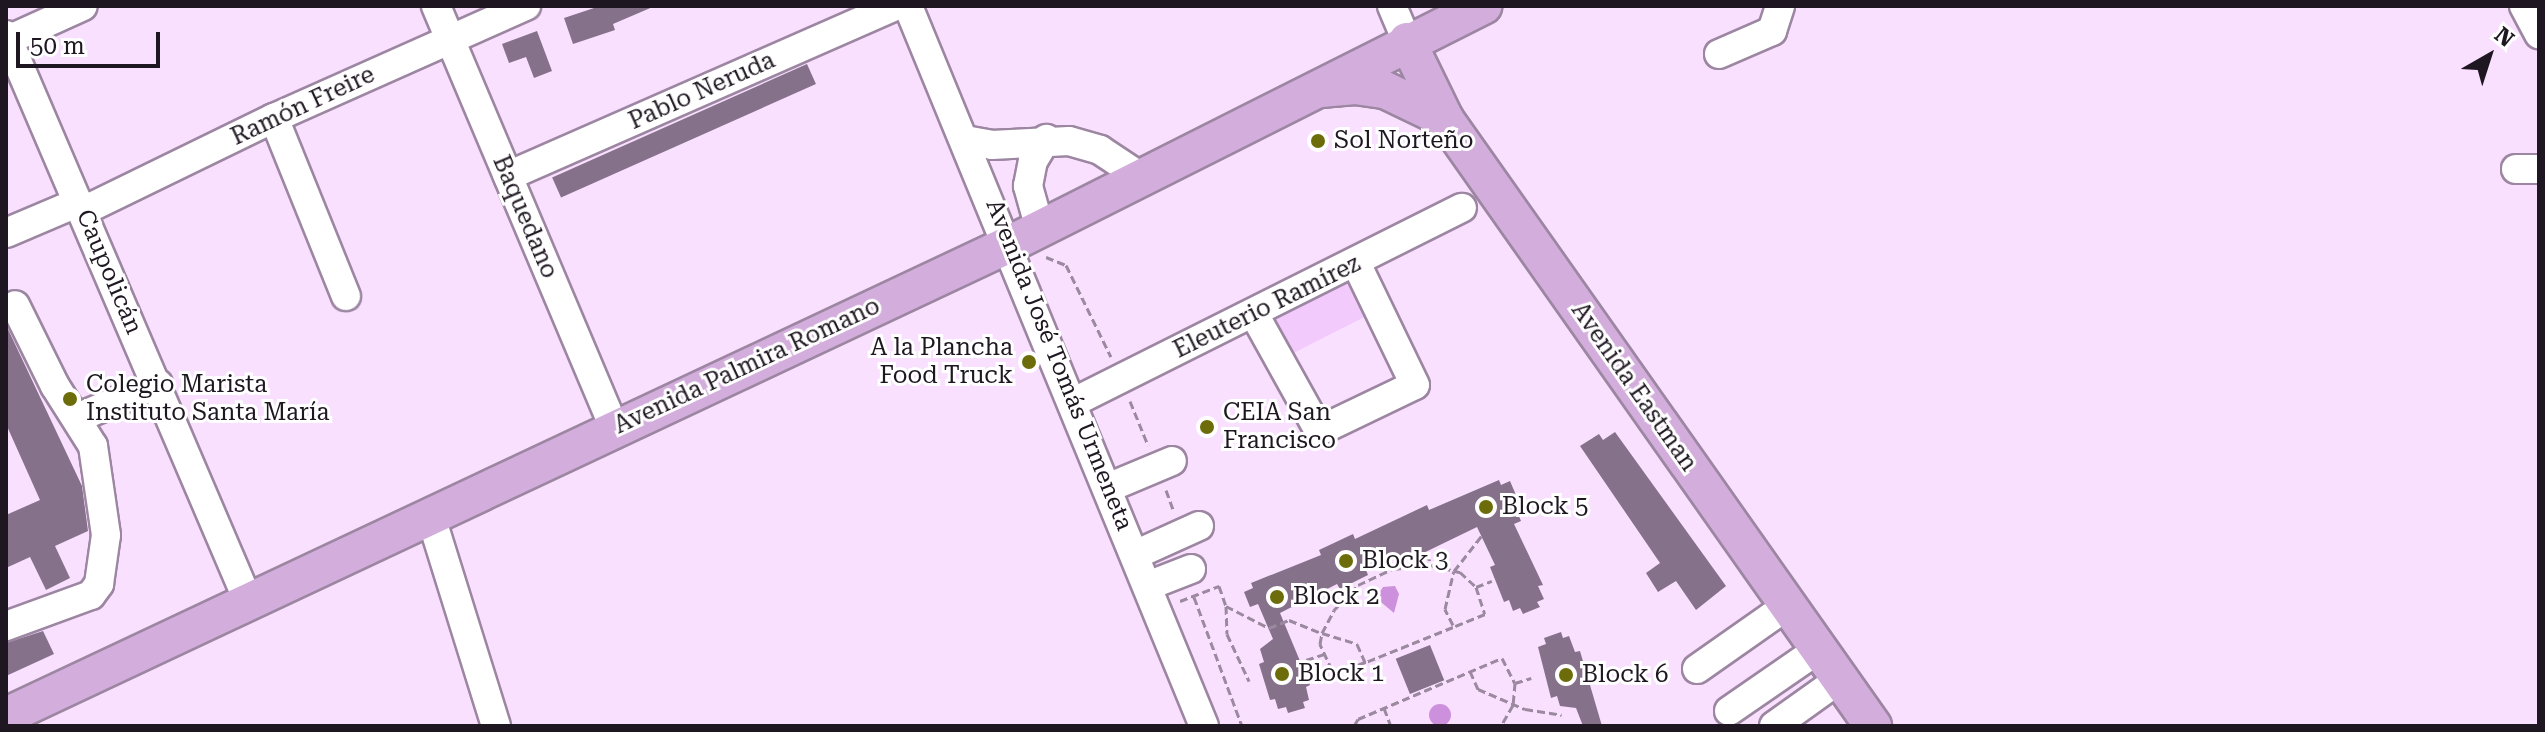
<!DOCTYPE html>
<html>
<head>
<meta charset="utf-8">
<style>
  body { margin:0 }
  #map { position:relative; width:2545px; height:732px; overflow:hidden; background:#f8e0fe; font-family:"Roboto Serif",serif }
  div>[style] { position:absolute }
  .green>* { inset:0; background:#f2cbfc; transform-origin:0 0 }
  .water>* { inset:0; background:#cd90dd }
  .round { border-radius:50% }
  .building>* { inset:0; background:#86718b; transform-origin:0 0 }
  .path>* { height:3px; margin-top:-1.5px; transform-origin:0; background:repeating-linear-gradient(90deg,#9b899f 0 8px,transparent 0 12px) }
  .roads { filter:drop-shadow(2px 0 #9c86a1) drop-shadow(-2px 0 #9c86a1) drop-shadow(0 2px #9c86a1) drop-shadow(0 -2px #9c86a1) }
  .minor>* { height:28px; margin:-14px; padding:0 14px; transform-origin:14px; border-radius:14px; background:#fff }
  .major>* { height:36px; margin:-18px; padding:0 18px; transform-origin:18px; border-radius:18px; background:#d3aedd }
  .dots>* { width:22px; height:22px; translate:-50% -50%; box-sizing:border-box; border:4px solid #fff; border-radius:50% }
  span { translate:-50% -50%; white-space:nowrap; text-align:center; line-height:1.15; -webkit-text-stroke:6px #fff; paint-order:stroke }
  .street-label { font-size:24px; color:#1e1620 }
  .poi-label { font-size:24px; color:#1e1620 }
  .left { translate:0 -50%; text-align:left }
  .right { translate:-100% -50%; text-align:right }
  .frame { position:absolute; inset:0; border:8px solid #1e1620; pointer-events:none }
  .north { position:absolute; left:2449px; top:16px; width:80px; height:80px; -webkit-text-stroke:6px #fff; paint-order:stroke; rotate:39deg; font-size:22px; font-weight:700; line-height:32px; text-align:center; color:#1e1620 }
  .north::after { content:''; display:block; margin:auto; width:28px; height:36px; background:#1e1620; clip-path:polygon(50% 0,100% 100%,50% 72%,0 100%) }
  .scale { position:absolute; left:16px; top:32px; width:144px; height:36px; box-sizing:border-box; border:4px solid #1e1620; border-top:0; padding-left:10px; font-size:24px; line-height:28px; white-space:nowrap; color:#1e1620; -webkit-text-stroke:6px #fff; paint-order:stroke }
</style>
</head>
<body>
<div id="map">
  <div class="green">
    <i style="left:1347px;top:273px;width:47px;height:89px;rotate:63deg"></i>
  </div>
  <div class="water">
    <i style="clip-path:polygon(1395px 586px,1399px 594px,1394px 613px,1376px 598px,1383px 587px)"></i>
    <i class="round" style="left:1429px;top:704px;width:22px;height:22px"></i>
  </div>
  <div class="building">
    <i style="clip-path:polygon(600px 6px,655px 6px,613px 24px,615px 30px,573px 44px,564px 18px)"></i>
    <i style="clip-path:polygon(537px 31px,552px 71px,534px 78px,526px 57px,509px 63px,502px 44px)"></i>
    <i style="left:807px;top:64px;width:22px;height:279px;rotate:66deg"></i>
    <i style="clip-path:polygon(6px 325px,82px 486px,88px 531px,55px 546px,70px 578px,46px 590px,30px 557px,6px 568px,6px 515px,40px 500px,6px 424px)"></i>
    <i style="clip-path:polygon(1615px 432px,1726px 586px,1696px 610px,1676px 581px,1658px 592px,1646px 573px,1660px 563px,1580px 446px,1599px 434px,1603px 440px)"></i>
    <i style="clip-path:polygon(1499px 480px,1501px 485px,1510px 481px,1516px 495px,1511px 497px,1521px 521px,1514px 524px,1543px 585px,1538px 586px,1544px 599px,1537px 602px,1540px 607px,1523px 614px,1520px 608px,1513px 611px,1509px 600px,1504px 602px,1490px 567px,1495px 565px,1477px 527px,1411px 559px,1409px 554px,1395px 557px,1366px 570px,1368px 575px,1340px 589px,1337px 584px,1280px 613px,1310px 685px,1306px 687px,1309px 700px,1303px 702px,1305px 708px,1288px 713px,1286px 707px,1278px 709px,1275px 699px,1270px 700px,1259px 664px,1264px 662px,1260px 649px,1273px 639px,1258px 604px,1250px 607px,1244px 592px,1253px 588px,1251px 583px,1321px 555px,1319px 550px,1353px 534px,1355px 539px,1427px 505px,1429px 510px)"></i>
    <i style="clip-path:polygon(43px 631px,54px 654px,6px 676px,6px 643px)"></i>
    <i style="clip-path:polygon(1561px 632px,1563px 638px,1569px 636px,1575px 652px,1580px 651px,1602px 726px,1583px 726px,1576px 708px,1560px 706px,1557px 696px,1551px 698px,1538px 647px,1546px 644px,1544px 638px)"></i>
    <i style="left:1430px;top:645px;width:38px;height:37px;rotate:68deg"></i>
  </div>
  <div class="path">
    <i style="left:1046px;top:257px;width:22px;rotate:22deg"></i>
    <i style="left:1066px;top:265px;width:102px;rotate:63.9deg"></i>
    <i style="left:1130px;top:401px;width:48px;rotate:67.8deg"></i>
    <i style="left:1166px;top:490px;width:23px;rotate:70deg"></i>
    <i style="left:1427px;top:553px;width:13px;rotate:72deg"></i>
    <i style="left:1476px;top:587px;width:17px;rotate:-21deg"></i>
    <i style="left:1194px;top:597px;width:138px;rotate:69.6deg"></i>
    <i style="left:1180px;top:601px;width:42px;rotate:-21deg"></i>
    <i style="left:1219px;top:586px;width:21px;rotate:71deg"></i>
    <i style="left:1226px;top:606px;width:48px;rotate:27.1deg"></i>
    <i style="left:1269px;top:628px;width:22px;rotate:-22deg"></i>
    <i style="left:1289px;top:620px;width:35px;rotate:22deg"></i>
    <i style="left:1322px;top:633px;width:26px;rotate:-62deg"></i>
    <i style="left:1334px;top:610px;width:35px;rotate:-46deg"></i>
    <i style="left:1358px;top:585px;width:38px;rotate:-25deg"></i>
    <i style="left:1393px;top:569px;width:38px;rotate:-6deg"></i>
    <i style="left:1431px;top:565px;width:30px;rotate:14deg"></i>
    <i style="left:1460px;top:572px;width:22px;rotate:43deg"></i>
    <i style="left:1476px;top:587px;width:28px;rotate:72deg"></i>
    <i style="left:1485px;top:614px;width:35px;rotate:158deg"></i>
    <i style="left:1453px;top:627px;width:94px;rotate:158.1deg"></i>
    <i style="left:1366px;top:662px;width:1px;rotate:180deg"></i>
    <i style="left:1365px;top:662px;width:27px;rotate:158deg"></i>
    <i style="left:1340px;top:672px;width:8px;rotate:-166deg"></i>
    <i style="left:1332px;top:670px;width:29px;rotate:-115deg"></i>
    <i style="left:1320px;top:644px;width:11px;rotate:-80deg"></i>
    <i style="left:1322px;top:633px;width:37px;rotate:17deg"></i>
    <i style="left:1357px;top:644px;width:20px;rotate:66deg"></i>
    <i style="left:1226px;top:606px;width:28px;rotate:88deg"></i>
    <i style="left:1227px;top:634px;width:52px;rotate:64.9deg"></i>
    <i style="left:1453px;top:625px;width:18px;rotate:-117deg"></i>
    <i style="left:1445px;top:609px;width:39px;rotate:-77deg"></i>
    <i style="left:1454px;top:571px;width:47px;rotate:-51.9deg"></i>
    <i style="left:1306px;top:660px;width:19px;rotate:-18deg"></i>
    <i style="left:1470px;top:671px;width:20px;rotate:66deg"></i>
    <i style="left:1478px;top:689px;width:51px;rotate:23.1deg"></i>
    <i style="left:1525px;top:709px;width:37px;rotate:9deg"></i>
    <i style="left:1515px;top:683px;width:17px;rotate:-17deg"></i>
    <i style="left:1384px;top:708px;width:19px;rotate:69deg"></i>
    <i style="left:1354px;top:726px;width:8px;rotate:-60deg"></i>
    <i style="left:1358px;top:719px;width:156px;rotate:-23deg"></i>
    <i style="left:1502px;top:658px;width:28px;rotate:63deg"></i>
    <i style="left:1515px;top:683px;width:22px;rotate:95deg"></i>
    <i style="left:1513px;top:705px;width:24px;rotate:120deg"></i>
  </div>
  <div class="roads">
    <div class="minor">
      <i style="left:436px;top:6px;width:458px;rotate:67.1deg"></i>
      <i style="left:908px;top:6px;width:778px;rotate:67.65deg"></i>
      <i style="left:1392px;top:6px;width:38px;rotate:67deg"></i>
      <i style="left:2524px;top:6px;width:32px;rotate:62deg"></i>
      <i style="left:6px;top:35px;width:612px;rotate:66.83deg"></i>
      <i style="left:8px;top:40px;width:82px;rotate:-24.4deg"></i>
      <i style="left:1719px;top:54px;width:58px;rotate:-23.5deg"></i>
      <i style="left:1772px;top:31px;width:26px;rotate:-72deg"></i>
      <i style="left:274px;top:118px;width:192px;rotate:68deg"></i>
      <i style="left:965px;top:140px;width:27px;rotate:10deg"></i>
      <i style="left:992px;top:145px;width:77px;rotate:-3deg"></i>
      <i style="left:1069px;top:141px;width:32px;rotate:16deg"></i>
      <i style="left:1100px;top:150px;width:49px;rotate:33.4deg"></i>
      <i style="left:2516px;top:169px;width:23px"></i>
      <i style="left:508px;top:176px;width:424px;rotate:-23.7deg"></i>
      <i style="left:83px;top:211px;width:212px;rotate:-26deg"></i>
      <i style="left:274px;top:118px;width:276px;rotate:-24deg"></i>
      <i style="left:1040px;top:229px;width:45px;rotate:-105.6deg"></i>
      <i style="left:1028px;top:186px;width:25px;rotate:-79deg"></i>
      <i style="left:1033px;top:161px;width:26px;rotate:-59deg"></i>
      <i style="left:6px;top:233px;width:79px;rotate:-23deg"></i>
      <i style="left:1254px;top:314px;width:134px;rotate:60.9deg"></i>
      <i style="left:1319px;top:431px;width:106px;rotate:-25.6deg"></i>
      <i style="left:1415px;top:385px;width:136px;rotate:-115.8deg"></i>
      <i style="left:1072px;top:403px;width:436px;rotate:-26.6deg"></i>
      <i style="left:77px;top:418px;width:88px;rotate:-22.8deg"></i>
      <i style="left:1110px;top:487px;width:67px;rotate:-22.8deg"></i>
      <i style="left:430px;top:514px;width:222px;rotate:72.7deg"></i>
      <i style="left:1137px;top:554px;width:68px;rotate:-24.3deg"></i>
      <i style="left:1150px;top:585px;width:44px;rotate:-21.3deg"></i>
      <i style="left:6px;top:626px;width:90px;rotate:-20deg"></i>
      <i style="left:91px;top:595px;width:14px;rotate:-54deg"></i>
      <i style="left:99px;top:584px;width:49px;rotate:-81.9deg"></i>
      <i style="left:106px;top:535px;width:90px;rotate:-98.3deg"></i>
      <i style="left:93px;top:446px;width:71px;rotate:-122.3deg"></i>
      <i style="left:55px;top:386px;width:90px;rotate:-116.3deg"></i>
      <i style="left:1697px;top:669px;width:111px;rotate:-35.1deg"></i>
      <i style="left:1729px;top:711px;width:109px;rotate:-34.6deg"></i>
      <i style="left:1774px;top:726px;width:81px;rotate:-35.5deg"></i>
    </div>
    <div class="major">
      <i style="left:1407px;top:41px;width:87px;rotate:64deg"></i>
      <i style="left:1445px;top:119px;width:743px;rotate:54.81deg"></i>
      <i style="left:1321px;top:89px;width:34px;rotate:-5deg"></i>
      <i style="left:1355px;top:86px;width:30px;rotate:8deg"></i>
      <i style="left:1385px;top:90px;width:67px;rotate:25.8deg"></i>
      <i style="left:6px;top:716px;width:1109px;rotate:-25.18deg"></i>
      <i style="left:1010px;top:244px;width:530px;rotate:-26.71deg"></i>
    </div>
  </div>
  <div class="dots">
    <i style="left:1318px;top:141px;background:#6d6c0b"></i>
    <i style="left:1029px;top:362px;background:#6d6c0b"></i>
    <i style="left:70px;top:399px;background:#6d6c0b"></i>
    <i style="left:1207px;top:427px;background:#6d6c0b"></i>
    <i style="left:1486px;top:507px;background:#6d6c0b"></i>
    <i style="left:1346px;top:561px;background:#6d6c0b"></i>
    <i style="left:1277px;top:597px;background:#6d6c0b"></i>
    <i style="left:1282px;top:674px;background:#6d6c0b"></i>
    <i style="left:1566px;top:675px;background:#6d6c0b"></i>
  </div>
  <div class="street-label">
    <span style="left:702px;top:91px;rotate:-24deg">Pablo Neruda</span>
    <span style="left:303px;top:106px;rotate:-25deg">Ramón Freire</span>
    <span style="left:525px;top:217px;rotate:67deg">Baquedano</span>
    <span style="left:109px;top:272px;rotate:67deg">Caupolicán</span>
    <span style="left:1267px;top:307px;rotate:-26deg">Eleuterio Ramírez</span>
    <span style="left:1059px;top:365px;rotate:68deg">Avenida José Tomás Urmeneta</span>
    <span style="left:747px;top:366px;rotate:-25deg">Avenida Palmira Romano</span>
    <span style="left:1634px;top:387px;rotate:55deg">Avenida Eastman</span>
  </div>
  <div class="poi-label">
    <span class="left" style="left:1334px;top:141px">Sol Norteño</span>
    <span class="right" style="left:1013px;top:362px">A la Plancha<br>Food Truck</span>
    <span class="left" style="left:86px;top:399px">Colegio Marista<br>Instituto Santa María</span>
    <span class="left" style="left:1223px;top:427px">CEIA San<br>Francisco</span>
    <span class="left" style="left:1502px;top:507px">Block 5</span>
    <span class="left" style="left:1362px;top:561px">Block 3</span>
    <span class="left" style="left:1293px;top:597px">Block 2</span>
    <span class="left" style="left:1298px;top:674px">Block 1</span>
    <span class="left" style="left:1582px;top:675px">Block 6</span>
  </div>
  <div class="frame"></div>
  <div class="north">N</div>
  <div class="scale">50 m</div>
</div>
</body>
</html>
